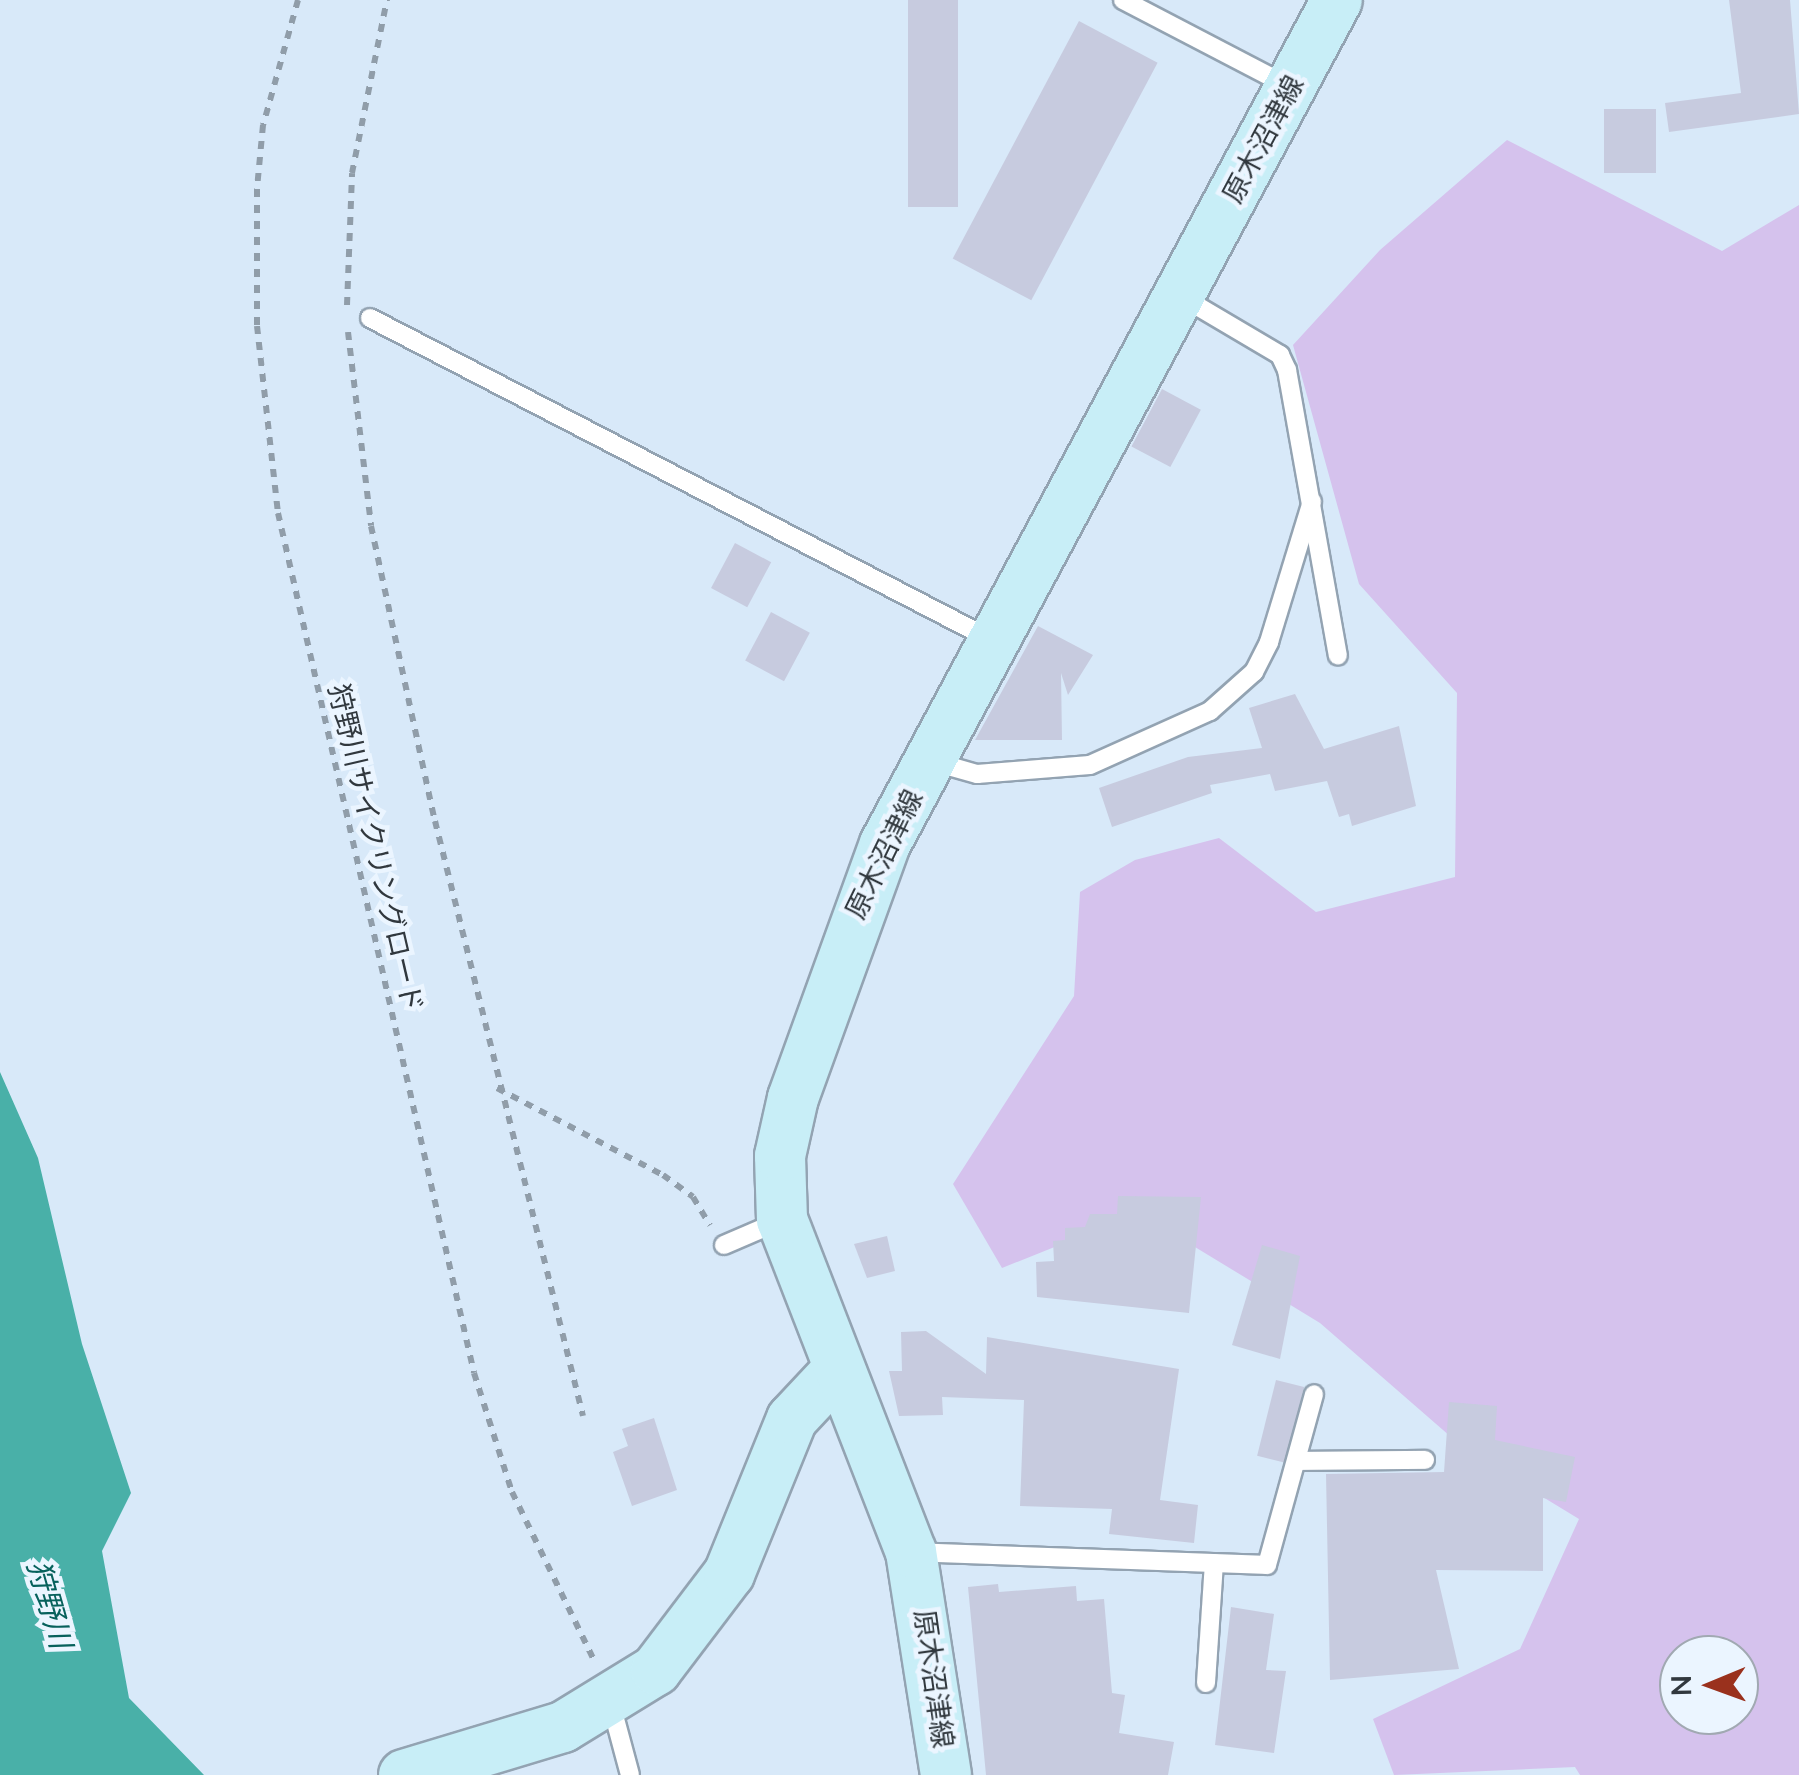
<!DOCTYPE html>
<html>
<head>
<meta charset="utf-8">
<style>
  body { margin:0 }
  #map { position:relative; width:1799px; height:1775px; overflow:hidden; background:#d8e9f9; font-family:Mulish,"Noto Sans JP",sans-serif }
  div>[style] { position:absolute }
  .green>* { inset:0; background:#d5c2ed }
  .water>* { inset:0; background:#49b0a8 }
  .building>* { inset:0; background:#c7cbdf; transform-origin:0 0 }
  .path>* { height:6px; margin-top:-3px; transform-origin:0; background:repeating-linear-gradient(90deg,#909da9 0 8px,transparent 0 16px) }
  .roads { filter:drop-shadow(2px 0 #93a3b2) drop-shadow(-2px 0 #93a3b2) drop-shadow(0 2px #93a3b2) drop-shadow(0 -2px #93a3b2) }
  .lane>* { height:18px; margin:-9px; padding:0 9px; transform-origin:9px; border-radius:9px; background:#fff }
  .secondary>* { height:50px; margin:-25px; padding:0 25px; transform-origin:25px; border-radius:25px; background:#c8eef7 }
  span { translate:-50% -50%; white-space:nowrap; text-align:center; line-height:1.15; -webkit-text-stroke:9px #ebf5ff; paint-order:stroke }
  .street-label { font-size:28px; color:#31383e }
  .water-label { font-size:30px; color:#07615c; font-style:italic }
  .north { position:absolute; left:1659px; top:1635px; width:100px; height:100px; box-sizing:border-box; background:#ebf5ff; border:2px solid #a1a9b2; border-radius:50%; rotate:269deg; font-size:28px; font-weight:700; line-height:40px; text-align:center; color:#31383e }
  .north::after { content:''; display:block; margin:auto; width:35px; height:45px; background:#9a311d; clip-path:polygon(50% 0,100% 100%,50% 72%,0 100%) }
</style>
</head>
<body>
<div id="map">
  <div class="green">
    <i style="clip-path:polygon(evenodd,1507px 140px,1722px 251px,1799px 205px,1799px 1775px,1580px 1775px,1575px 1767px,1394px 1775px,1373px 1719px,1520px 1649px,1579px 1519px,1466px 1450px,1320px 1323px,1139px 1213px,1002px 1268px,953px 1184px,1074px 996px,1080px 892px,1135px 860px,1219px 838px,1316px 912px,1455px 877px,1457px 693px,1359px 584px,1293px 345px,1380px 250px,1507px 140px,1679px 1655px,1739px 1655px,1739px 1715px,1679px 1715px,1679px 1655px)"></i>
  </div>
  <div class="water">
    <i style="clip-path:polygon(0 1072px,38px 1158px,82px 1344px,131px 1493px,102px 1551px,129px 1698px,204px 1775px,0 1775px)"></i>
  </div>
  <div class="building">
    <i style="left:908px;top:0;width:50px;height:207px"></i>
    <i style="clip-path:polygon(1729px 0,1790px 0,1799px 114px,1669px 132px,1665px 103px,1741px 93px)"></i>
    <i style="left:1079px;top:21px;width:89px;height:269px;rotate:28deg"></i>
    <i style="left:1604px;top:109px;width:52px;height:64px"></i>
    <i style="left:1162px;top:389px;width:44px;height:65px;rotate:28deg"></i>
    <i style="left:735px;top:543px;width:41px;height:51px;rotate:28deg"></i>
    <i style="left:771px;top:612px;width:44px;height:55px;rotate:28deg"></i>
    <i style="clip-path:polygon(1038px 626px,1093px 655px,1068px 695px,1061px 673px,1062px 740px,975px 740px)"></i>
    <i style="clip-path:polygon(1295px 694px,1324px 749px,1399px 726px,1416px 806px,1352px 826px,1349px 814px,1339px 817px,1327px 781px,1275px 791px,1270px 774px,1210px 785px,1212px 793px,1112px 827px,1099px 788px,1188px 757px,1262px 748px,1249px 708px)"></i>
    <i style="clip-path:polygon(1118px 1196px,1201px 1197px,1189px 1313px,1037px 1297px,1036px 1262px,1054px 1261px,1053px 1241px,1065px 1240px,1065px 1228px,1085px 1227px,1090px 1214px,1117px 1214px)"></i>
    <i style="clip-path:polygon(887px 1236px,895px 1271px,867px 1278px,854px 1244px)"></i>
    <i style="clip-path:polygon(1262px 1245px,1300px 1256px,1280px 1359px,1232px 1345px)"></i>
    <i style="clip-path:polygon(926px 1331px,986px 1374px,987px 1337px,1179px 1369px,1160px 1500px,1198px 1505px,1194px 1543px,1109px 1534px,1112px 1509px,1020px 1506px,1024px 1400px,942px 1397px,943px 1415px,899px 1416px,889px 1371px,902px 1371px,901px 1332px)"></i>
    <i style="left:1276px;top:1380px;width:29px;height:78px;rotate:14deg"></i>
    <i style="clip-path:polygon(1449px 1402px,1497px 1406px,1495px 1440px,1575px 1457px,1566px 1502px,1543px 1498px,1543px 1571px,1436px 1570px,1459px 1669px,1330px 1680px,1326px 1474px,1444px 1472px)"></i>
    <i style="clip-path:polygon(654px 1418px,677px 1490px,632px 1506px,613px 1452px,628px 1446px,622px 1429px)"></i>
    <i style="clip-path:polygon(998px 1584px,999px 1592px,1076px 1586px,1077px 1601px,1104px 1599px,1112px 1693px,1125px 1695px,1119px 1733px,1174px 1742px,1168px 1775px,986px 1775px,968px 1587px)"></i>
    <i style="clip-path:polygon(1231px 1607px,1274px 1614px,1266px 1670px,1286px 1671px,1274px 1753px,1215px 1745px)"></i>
  </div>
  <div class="path">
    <i style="left:298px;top:0;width:130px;rotate:105.6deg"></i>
    <i style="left:263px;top:125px;width:64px;rotate:95.4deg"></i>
    <i style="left:257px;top:189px;width:137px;rotate:90deg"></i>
    <i style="left:257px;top:326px;width:188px;rotate:83.6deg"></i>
    <i style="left:278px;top:513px;width:882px;rotate:77.16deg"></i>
    <i style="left:474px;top:1373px;width:125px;rotate:72.3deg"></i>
    <i style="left:512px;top:1492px;width:187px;rotate:64deg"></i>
    <i style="left:347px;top:305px;width:132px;rotate:-87.8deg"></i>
    <i style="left:352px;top:173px;width:177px;rotate:-78.6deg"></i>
    <i style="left:348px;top:332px;width:195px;rotate:83.2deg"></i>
    <i style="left:371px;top:526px;width:302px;rotate:77.8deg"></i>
    <i style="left:435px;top:821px;width:613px;rotate:76.03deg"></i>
    <i style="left:497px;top:1088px;width:187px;rotate:27.7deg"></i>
    <i style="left:663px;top:1175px;width:37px;rotate:36deg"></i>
    <i style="left:693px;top:1197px;width:33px;rotate:59deg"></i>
  </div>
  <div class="roads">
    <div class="lane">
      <i style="left:1123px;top:0;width:184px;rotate:27.5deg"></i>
      <i style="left:1182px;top:297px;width:114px;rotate:30.6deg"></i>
      <i style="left:1280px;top:355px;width:17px;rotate:65deg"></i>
      <i style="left:1287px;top:370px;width:290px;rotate:79.9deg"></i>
      <i style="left:370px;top:318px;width:700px;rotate:27.37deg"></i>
      <i style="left:931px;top:761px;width:48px;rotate:15.8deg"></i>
      <i style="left:977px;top:774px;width:113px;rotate:-4.6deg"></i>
      <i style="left:1090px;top:765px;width:132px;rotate:-24.2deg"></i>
      <i style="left:1210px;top:711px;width:59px;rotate:-41.6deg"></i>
      <i style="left:1254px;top:672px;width:34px;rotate:-63deg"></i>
      <i style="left:1269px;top:642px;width:147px;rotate:-73deg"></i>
      <i style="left:724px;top:1245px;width:63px;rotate:-23.3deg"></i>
      <i style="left:1299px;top:1461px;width:126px;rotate:-0.5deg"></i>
      <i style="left:912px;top:1552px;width:355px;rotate:2.1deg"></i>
      <i style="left:1267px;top:1565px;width:177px;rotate:-74.6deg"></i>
      <i style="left:1206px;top:1683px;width:120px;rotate:-86.2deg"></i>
      <i style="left:611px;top:1704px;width:73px;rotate:75deg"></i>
    </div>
    <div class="secondary">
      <i style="left:404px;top:1775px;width:166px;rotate:-16.8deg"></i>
      <i style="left:563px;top:1727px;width:109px;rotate:-31.5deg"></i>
      <i style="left:656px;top:1670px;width:121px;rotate:-52.8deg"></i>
      <i style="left:729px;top:1574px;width:167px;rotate:-67.9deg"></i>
      <i style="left:792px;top:1419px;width:64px;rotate:-46.9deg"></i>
      <i style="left:946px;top:1775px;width:226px;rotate:-98.9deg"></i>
      <i style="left:911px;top:1552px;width:356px;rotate:-111.2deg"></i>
      <i style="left:782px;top:1220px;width:64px;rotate:-91.8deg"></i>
      <i style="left:780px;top:1156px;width:59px;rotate:-77.4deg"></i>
      <i style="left:793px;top:1098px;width:270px;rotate:-70.1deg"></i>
      <i style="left:885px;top:844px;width:957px;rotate:-61.83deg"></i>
    </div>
  </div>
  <div class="street-label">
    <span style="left:1263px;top:139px;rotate:-62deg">原木沼津線</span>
    <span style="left:376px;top:848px;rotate:77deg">狩野川サイクリングロード</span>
    <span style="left:884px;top:854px;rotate:-64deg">原木沼津線</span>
    <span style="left:934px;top:1679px;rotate:82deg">原木沼津線</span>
  </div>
  <div class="water-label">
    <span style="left:50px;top:1604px;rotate:74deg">狩野川</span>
  </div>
  <div class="north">N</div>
</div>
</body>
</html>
